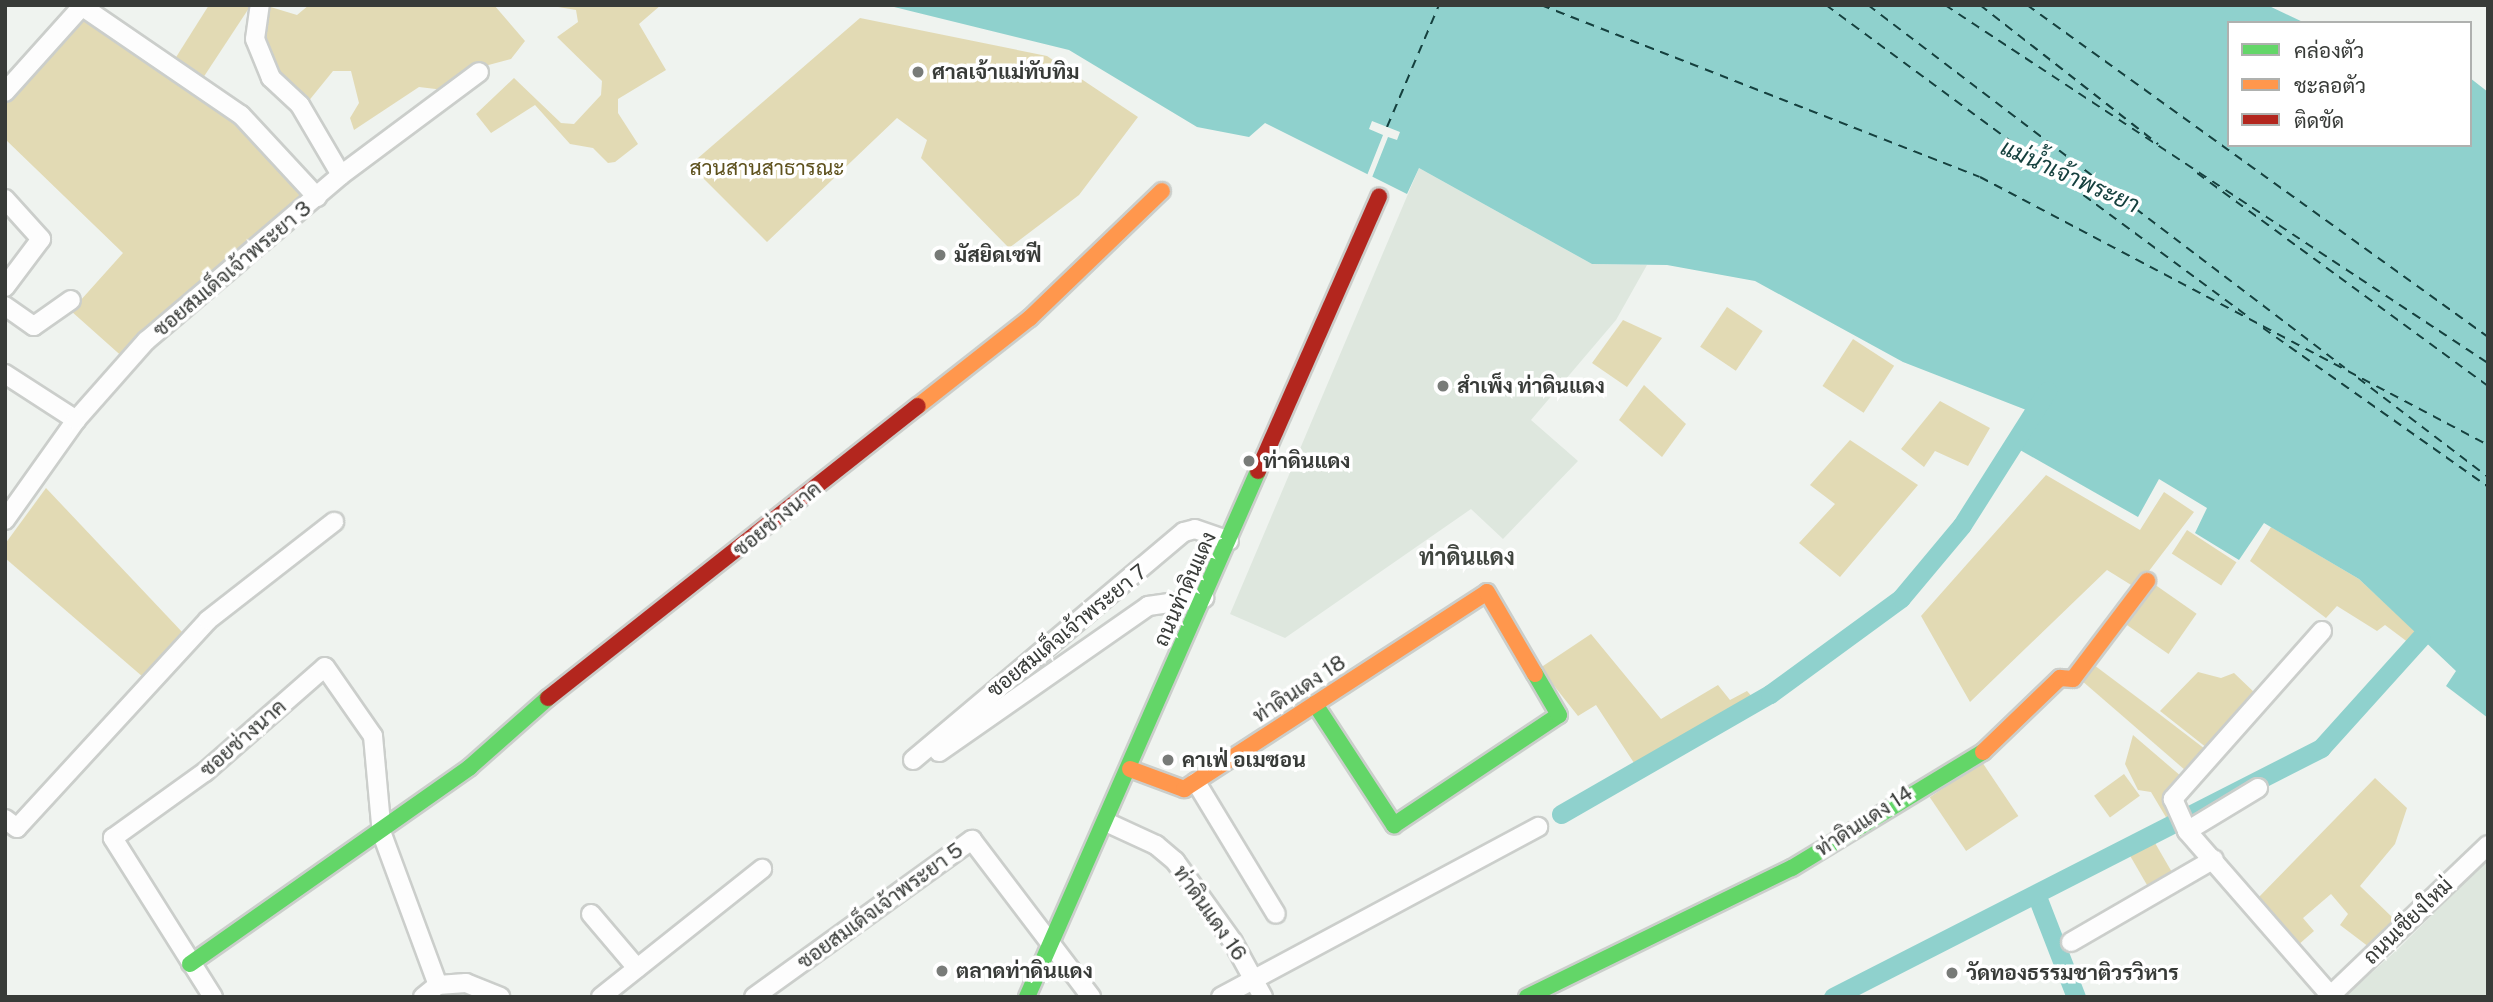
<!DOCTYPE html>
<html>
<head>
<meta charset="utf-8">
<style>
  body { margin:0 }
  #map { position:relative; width:2493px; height:1002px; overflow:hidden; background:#eff3ef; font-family:"Public Sans",Sarabun,sans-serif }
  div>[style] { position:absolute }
  .built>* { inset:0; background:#dee7de }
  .green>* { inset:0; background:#e2dab4; transform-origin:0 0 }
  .water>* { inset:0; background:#8fd1cd }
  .pier>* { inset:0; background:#eff3ef }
  .canal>* { height:19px; margin:-9.5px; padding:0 9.5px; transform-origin:9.5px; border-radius:9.5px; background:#8fd1cd }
  .ferry>* { height:2px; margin-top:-1px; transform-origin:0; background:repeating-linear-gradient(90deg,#15403e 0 9px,transparent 0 16px) }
  .roads { filter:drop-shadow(2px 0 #cbcecb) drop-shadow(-2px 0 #cbcecb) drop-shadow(0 2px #cbcecb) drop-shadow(0 -2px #cbcecb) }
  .street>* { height:18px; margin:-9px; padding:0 9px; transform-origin:9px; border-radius:9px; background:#fdfdfd }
  .fast>* { height:16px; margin:-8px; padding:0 8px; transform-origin:8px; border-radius:8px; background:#63d668 }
  .slow>* { height:16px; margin:-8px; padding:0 8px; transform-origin:8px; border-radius:8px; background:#ff974d }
  .jam>* { height:16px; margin:-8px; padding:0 8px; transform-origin:8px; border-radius:8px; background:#b3261e }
  .dots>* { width:19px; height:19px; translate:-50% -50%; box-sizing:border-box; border:4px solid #fff; border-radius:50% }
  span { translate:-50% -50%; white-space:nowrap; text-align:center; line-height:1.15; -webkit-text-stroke:7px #fff; paint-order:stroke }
  .poi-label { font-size:21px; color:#383b38; font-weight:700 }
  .left { translate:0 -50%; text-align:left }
  .park-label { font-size:21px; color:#5e511d }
  .street-label { font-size:21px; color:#383b38 }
  .water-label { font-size:23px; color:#15403e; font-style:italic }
  .neighbourhood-label { font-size:23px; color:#40453f; font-weight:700 }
  .frame { position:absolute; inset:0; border:7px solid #383b38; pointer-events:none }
  .legend { position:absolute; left:2227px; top:21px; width:245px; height:126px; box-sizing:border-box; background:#fff; border:2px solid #afb1af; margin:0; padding:9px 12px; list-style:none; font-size:21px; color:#383b38 }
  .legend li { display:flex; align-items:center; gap:14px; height:35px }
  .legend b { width:35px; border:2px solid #afb1af }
</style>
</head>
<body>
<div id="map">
  <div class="built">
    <i style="clip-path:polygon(1419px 168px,1592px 264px,1647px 265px,1616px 320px,1531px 420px,1578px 461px,1503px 539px,1471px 509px,1285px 638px,1230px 614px)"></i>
    <i style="clip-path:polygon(2488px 859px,2488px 997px,2345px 997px,2399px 948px)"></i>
  </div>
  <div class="green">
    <i style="clip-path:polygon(209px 5px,251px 5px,201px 81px,173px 62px)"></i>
    <i style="clip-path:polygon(264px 5px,297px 15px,309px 5px,494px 5px,525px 41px,511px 59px,481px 67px,444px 90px,419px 87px,354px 130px,350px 118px,359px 103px,351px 71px,333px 71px,307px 103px,275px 73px,263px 47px)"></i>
    <i style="clip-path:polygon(546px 5px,661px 5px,639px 24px,666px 70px,618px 99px,618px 113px,638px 144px,615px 162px,608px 163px,593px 148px,570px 144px,535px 105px,491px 133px,476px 114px,514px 78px,561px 123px,574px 124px,601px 95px,602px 81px,557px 37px,578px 22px,576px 10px)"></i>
    <i style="clip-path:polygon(84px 15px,186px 73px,314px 197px,126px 360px,71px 311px,123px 253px,5px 139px,5px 105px)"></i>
    <i style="clip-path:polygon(860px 18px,1047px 56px,1138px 117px,1079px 195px,1009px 248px,921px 158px,927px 140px,897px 118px,767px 242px,690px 165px)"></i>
    <i style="left:1727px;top:307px;width:43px;height:48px;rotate:34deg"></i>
    <i style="clip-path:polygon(1623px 320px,1662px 338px,1627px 387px,1592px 363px)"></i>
    <i style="left:1853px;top:339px;width:49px;height:56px;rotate:33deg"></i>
    <i style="clip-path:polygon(1644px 385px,1686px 424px,1662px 457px,1619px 420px)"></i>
    <i style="clip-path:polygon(1940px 401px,1990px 428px,1968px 466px,1935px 451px,1924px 467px,1901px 449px)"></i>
    <i style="clip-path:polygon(1850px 440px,1918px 485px,1840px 577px,1799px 543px,1835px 504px,1810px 485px)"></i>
    <i style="clip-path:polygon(2046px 475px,2140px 530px,2164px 492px,2194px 512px,2136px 588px,2107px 570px,1970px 702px,1921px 616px)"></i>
    <i style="clip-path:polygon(46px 488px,184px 634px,143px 677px,5px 558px,5px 544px)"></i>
    <i style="clip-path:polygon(2271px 527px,2359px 579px,2421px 637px,2413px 646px,2385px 625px,2377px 631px,2337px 606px,2326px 618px,2250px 561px)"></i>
    <i style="left:2187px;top:530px;width:59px;height:28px;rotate:33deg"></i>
    <i style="left:2154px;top:584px;width:52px;height:49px;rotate:35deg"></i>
    <i style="clip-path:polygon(1591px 634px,1661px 719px,1718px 685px,1730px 700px,1747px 691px,1755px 700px,1636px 766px,1596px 705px,1578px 716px,1540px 668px)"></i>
    <i style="clip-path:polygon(2094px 665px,2158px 713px,2205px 749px,2185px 770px,2081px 680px)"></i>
    <i style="clip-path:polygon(2198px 672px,2221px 678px,2234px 673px,2256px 694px,2207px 748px,2160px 711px)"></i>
    <i style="clip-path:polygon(2133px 735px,2182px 777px,2174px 816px,2167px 819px,2151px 792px,2138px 790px,2125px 764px)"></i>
    <i style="left:1982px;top:762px;width:65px;height:63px;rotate:56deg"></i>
    <i style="left:2124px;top:774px;width:27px;height:37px;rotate:54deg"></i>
    <i style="clip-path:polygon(2375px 778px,2407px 808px,2395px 844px,2360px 886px,2394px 919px,2369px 947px,2340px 925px,2348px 914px,2331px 894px,2303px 918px,2314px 931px,2297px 946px,2257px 899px)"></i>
    <i style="left:2151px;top:836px;width:46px;height:28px;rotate:60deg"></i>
  </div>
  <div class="water">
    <i style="clip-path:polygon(886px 5px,2267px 5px,2305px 23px,2229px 23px,2229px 145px,2470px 145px,2470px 78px,2488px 92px,2488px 718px,2446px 686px,2456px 671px,2359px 579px,2264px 523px,2239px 560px,2195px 533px,2207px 508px,2159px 479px,2138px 517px,2020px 450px,2034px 413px,1903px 362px,1755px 281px,1667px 265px,1592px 264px,1419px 168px,1407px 194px,1265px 123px,1249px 137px,1197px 127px,1069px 50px)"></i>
  </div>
  <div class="pier">
    <i style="clip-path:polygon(1372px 121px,1400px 132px,1397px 140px,1388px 137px,1371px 180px,1366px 178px,1383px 135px,1369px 129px)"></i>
  </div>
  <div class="canal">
    <i style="left:1561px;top:814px;width:241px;rotate:-29.9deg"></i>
    <i style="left:1770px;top:694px;width:162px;rotate:-36.2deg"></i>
    <i style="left:1901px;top:598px;width:95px;rotate:-50.1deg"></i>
    <i style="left:1962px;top:525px;width:159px;rotate:-57.6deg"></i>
    <i style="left:2036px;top:894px;width:110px;rotate:68.8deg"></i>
    <i style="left:1833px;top:997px;width:548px;rotate:-27.03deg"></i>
    <i style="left:2321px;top:748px;width:149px;rotate:-48deg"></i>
  </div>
  <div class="ferry">
    <i style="left:1541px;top:5px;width:471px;rotate:21.4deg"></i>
    <i style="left:1980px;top:177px;width:574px;rotate:27.81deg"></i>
    <i style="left:1826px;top:5px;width:527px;rotate:36.44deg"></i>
    <i style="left:1868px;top:5px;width:599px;rotate:37.27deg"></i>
    <i style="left:1945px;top:5px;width:650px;rotate:33.4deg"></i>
    <i style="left:1980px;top:5px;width:226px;rotate:38deg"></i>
    <i style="left:2027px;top:5px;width:568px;rotate:35.76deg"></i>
    <i style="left:1387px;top:127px;width:133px;rotate:-66.9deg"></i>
    <i style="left:2197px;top:173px;width:361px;rotate:36.2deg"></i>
    <i style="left:2263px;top:328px;width:276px;rotate:35.2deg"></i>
    <i style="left:2358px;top:378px;width:163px;rotate:37.3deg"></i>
  </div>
  <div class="roads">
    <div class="street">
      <i style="left:83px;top:7px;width:191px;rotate:34.4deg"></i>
      <i style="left:241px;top:115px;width:112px;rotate:47.2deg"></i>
      <i style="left:5px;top:92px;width:117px;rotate:-48.1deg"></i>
      <i style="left:341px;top:175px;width:172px;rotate:-36.7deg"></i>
      <i style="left:5px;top:199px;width:54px;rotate:48deg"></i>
      <i style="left:41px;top:239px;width:60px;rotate:126.9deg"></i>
      <i style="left:5px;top:306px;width:35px;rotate:35deg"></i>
      <i style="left:34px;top:326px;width:45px;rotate:-35.1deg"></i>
      <i style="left:5px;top:374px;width:85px;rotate:32.9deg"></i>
      <i style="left:5px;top:520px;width:123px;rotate:-54.6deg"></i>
      <i style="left:76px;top:420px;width:106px;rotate:-48.5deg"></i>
      <i style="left:146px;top:341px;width:256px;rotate:-40.4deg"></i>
      <i style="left:341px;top:175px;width:81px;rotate:-120.4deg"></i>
      <i style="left:300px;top:105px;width:40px;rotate:-137deg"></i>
      <i style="left:271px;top:78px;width:42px;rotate:-112.3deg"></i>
      <i style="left:255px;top:39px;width:34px;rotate:-82deg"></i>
      <i style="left:2322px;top:631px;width:225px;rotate:131.6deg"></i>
      <i style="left:2173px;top:799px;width:35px;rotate:66deg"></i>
      <i style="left:2187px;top:831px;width:218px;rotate:48.9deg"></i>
      <i style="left:939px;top:752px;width:255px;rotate:-34.9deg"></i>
      <i style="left:1148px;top:606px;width:57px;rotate:-8.1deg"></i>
      <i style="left:913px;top:760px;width:354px;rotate:-40.1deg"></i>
      <i style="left:1184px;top:532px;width:11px;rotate:-15deg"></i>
      <i style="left:1195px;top:529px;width:36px;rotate:19deg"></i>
      <i style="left:1196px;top:782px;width:154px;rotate:58.8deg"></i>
      <i style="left:5px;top:819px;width:15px;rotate:37deg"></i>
      <i style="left:17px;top:828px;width:282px;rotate:-47.4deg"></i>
      <i style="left:208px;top:620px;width:160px;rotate:-37.9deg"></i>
      <i style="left:1106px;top:822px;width:55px;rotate:24.7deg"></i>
      <i style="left:1156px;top:845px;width:25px;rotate:40deg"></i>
      <i style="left:1175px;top:861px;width:100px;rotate:54.4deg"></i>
      <i style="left:1233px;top:942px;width:63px;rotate:61.4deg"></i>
      <i style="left:2187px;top:831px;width:83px;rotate:-31.2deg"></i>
      <i style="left:591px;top:914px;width:71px;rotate:49.6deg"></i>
      <i style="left:2071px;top:942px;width:165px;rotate:-30.1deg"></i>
      <i style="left:213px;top:997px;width:188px;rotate:-122.2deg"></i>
      <i style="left:113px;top:838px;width:113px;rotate:-35.7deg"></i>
      <i style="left:205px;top:772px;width:159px;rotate:-41.2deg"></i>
      <i style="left:325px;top:667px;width:84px;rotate:55.2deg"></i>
      <i style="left:373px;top:736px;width:98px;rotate:84.8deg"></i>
      <i style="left:382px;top:834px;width:161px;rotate:69.7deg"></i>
      <i style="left:423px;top:997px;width:19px;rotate:-39deg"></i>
      <i style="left:438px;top:985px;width:28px;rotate:-4deg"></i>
      <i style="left:466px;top:983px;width:37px;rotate:22deg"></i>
      <i style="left:601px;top:997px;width:206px;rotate:-38.5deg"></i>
      <i style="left:754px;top:997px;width:269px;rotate:-35.8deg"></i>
      <i style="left:972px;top:840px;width:197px;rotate:52.8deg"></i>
      <i style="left:1221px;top:997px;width:360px;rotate:-28.2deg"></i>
      <i style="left:2329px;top:997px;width:220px;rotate:-43.7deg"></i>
    </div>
    <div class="fast">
      <i style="left:1315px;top:704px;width:145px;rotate:56.9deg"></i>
      <i style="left:1394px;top:825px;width:198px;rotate:-33.7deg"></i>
      <i style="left:1559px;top:715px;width:48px;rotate:-120.3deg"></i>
      <i style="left:190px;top:964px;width:342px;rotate:-35.1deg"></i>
      <i style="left:470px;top:767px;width:104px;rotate:-41.5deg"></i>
      <i style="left:1027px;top:997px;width:574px;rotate:-66.29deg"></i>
      <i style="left:1527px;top:997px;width:295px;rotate:-26deg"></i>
      <i style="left:1792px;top:868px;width:223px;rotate:-31.3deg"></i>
    </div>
    <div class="slow">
      <i style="left:918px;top:406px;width:142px;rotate:-38.2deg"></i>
      <i style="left:1030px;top:318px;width:183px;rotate:-43.9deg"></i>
      <i style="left:1983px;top:752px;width:107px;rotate:-43.9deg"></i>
      <i style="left:2060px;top:678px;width:13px;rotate:4deg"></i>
      <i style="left:2073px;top:679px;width:123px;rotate:-52.9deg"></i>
      <i style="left:1130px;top:769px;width:58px;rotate:20.3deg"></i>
      <i style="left:1184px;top:789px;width:361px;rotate:-33deg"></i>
      <i style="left:1487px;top:592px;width:95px;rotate:59.7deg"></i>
    </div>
    <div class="jam">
      <i style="left:1258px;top:471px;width:300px;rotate:-66.2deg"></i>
      <i style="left:548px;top:698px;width:471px;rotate:-38.3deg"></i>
    </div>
  </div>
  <div class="dots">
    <i style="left:918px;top:72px;background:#787b78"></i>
    <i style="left:940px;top:255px;background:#787b78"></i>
    <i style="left:1443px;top:386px;background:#787b78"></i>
    <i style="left:1249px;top:461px;background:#787b78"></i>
    <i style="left:1168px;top:760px;background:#787b78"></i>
    <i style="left:942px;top:971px;background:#787b78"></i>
    <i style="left:1952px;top:973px;background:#787b78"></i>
  </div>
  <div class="poi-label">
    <span class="left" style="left:932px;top:72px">ศาลเจ้าแม่ทับทิม</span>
    <span class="left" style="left:954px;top:255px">มัสยิดเซฟี</span>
    <span class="left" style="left:1457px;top:386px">สำเพ็ง ท่าดินแดง</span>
    <span class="left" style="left:1263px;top:461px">ท่าดินแดง</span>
    <span class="left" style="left:1182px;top:760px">คาเฟ่ อเมซอน</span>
    <span class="left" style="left:956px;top:971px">ตลาดท่าดินแดง</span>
    <span class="left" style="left:1966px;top:973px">วัดทองธรรมชาติวรวิหาร</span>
  </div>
  <div class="park-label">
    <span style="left:767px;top:168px">สวนสานสาธารณะ</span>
  </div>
  <div class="street-label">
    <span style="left:232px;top:269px;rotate:-40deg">ซอยสมเด็จเจ้าพระยา 3</span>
    <span style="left:777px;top:519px;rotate:-39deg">ซอยช่างนาค</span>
    <span style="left:1185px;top:589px;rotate:-66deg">ถนนท่าดินแดง</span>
    <span style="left:1067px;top:631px;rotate:-39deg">ซอยสมเด็จเจ้าพระยา 7</span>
    <span style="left:1299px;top:689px;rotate:-33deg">ท่าดินเดง 18</span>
    <span style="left:243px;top:738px;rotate:-41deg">ซอยช่างนาค</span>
    <span style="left:1864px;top:821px;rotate:-33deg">ท่าดินแดง 14</span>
    <span style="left:880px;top:906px;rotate:-36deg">ซอยสมเด็จเจ้าพระยา 5</span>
    <span style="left:1210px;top:913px;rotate:55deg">ท่าดินแดง 16</span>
    <span style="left:2408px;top:921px;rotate:-44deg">ถนนเชียงใหม่</span>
  </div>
  <div class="water-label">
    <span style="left:2070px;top:176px;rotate:24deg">แม่น้ำเจ้าพระยา</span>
  </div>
  <div class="neighbourhood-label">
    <span style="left:1467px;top:557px">ท่าดินแดง</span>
  </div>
  <div class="frame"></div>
  <ul class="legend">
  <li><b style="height:9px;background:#63d668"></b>คล่องตัว</li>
  <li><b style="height:9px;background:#ff974d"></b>ชะลอตัว</li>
  <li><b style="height:9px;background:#b3261e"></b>ติดขัด</li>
  </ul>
</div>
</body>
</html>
